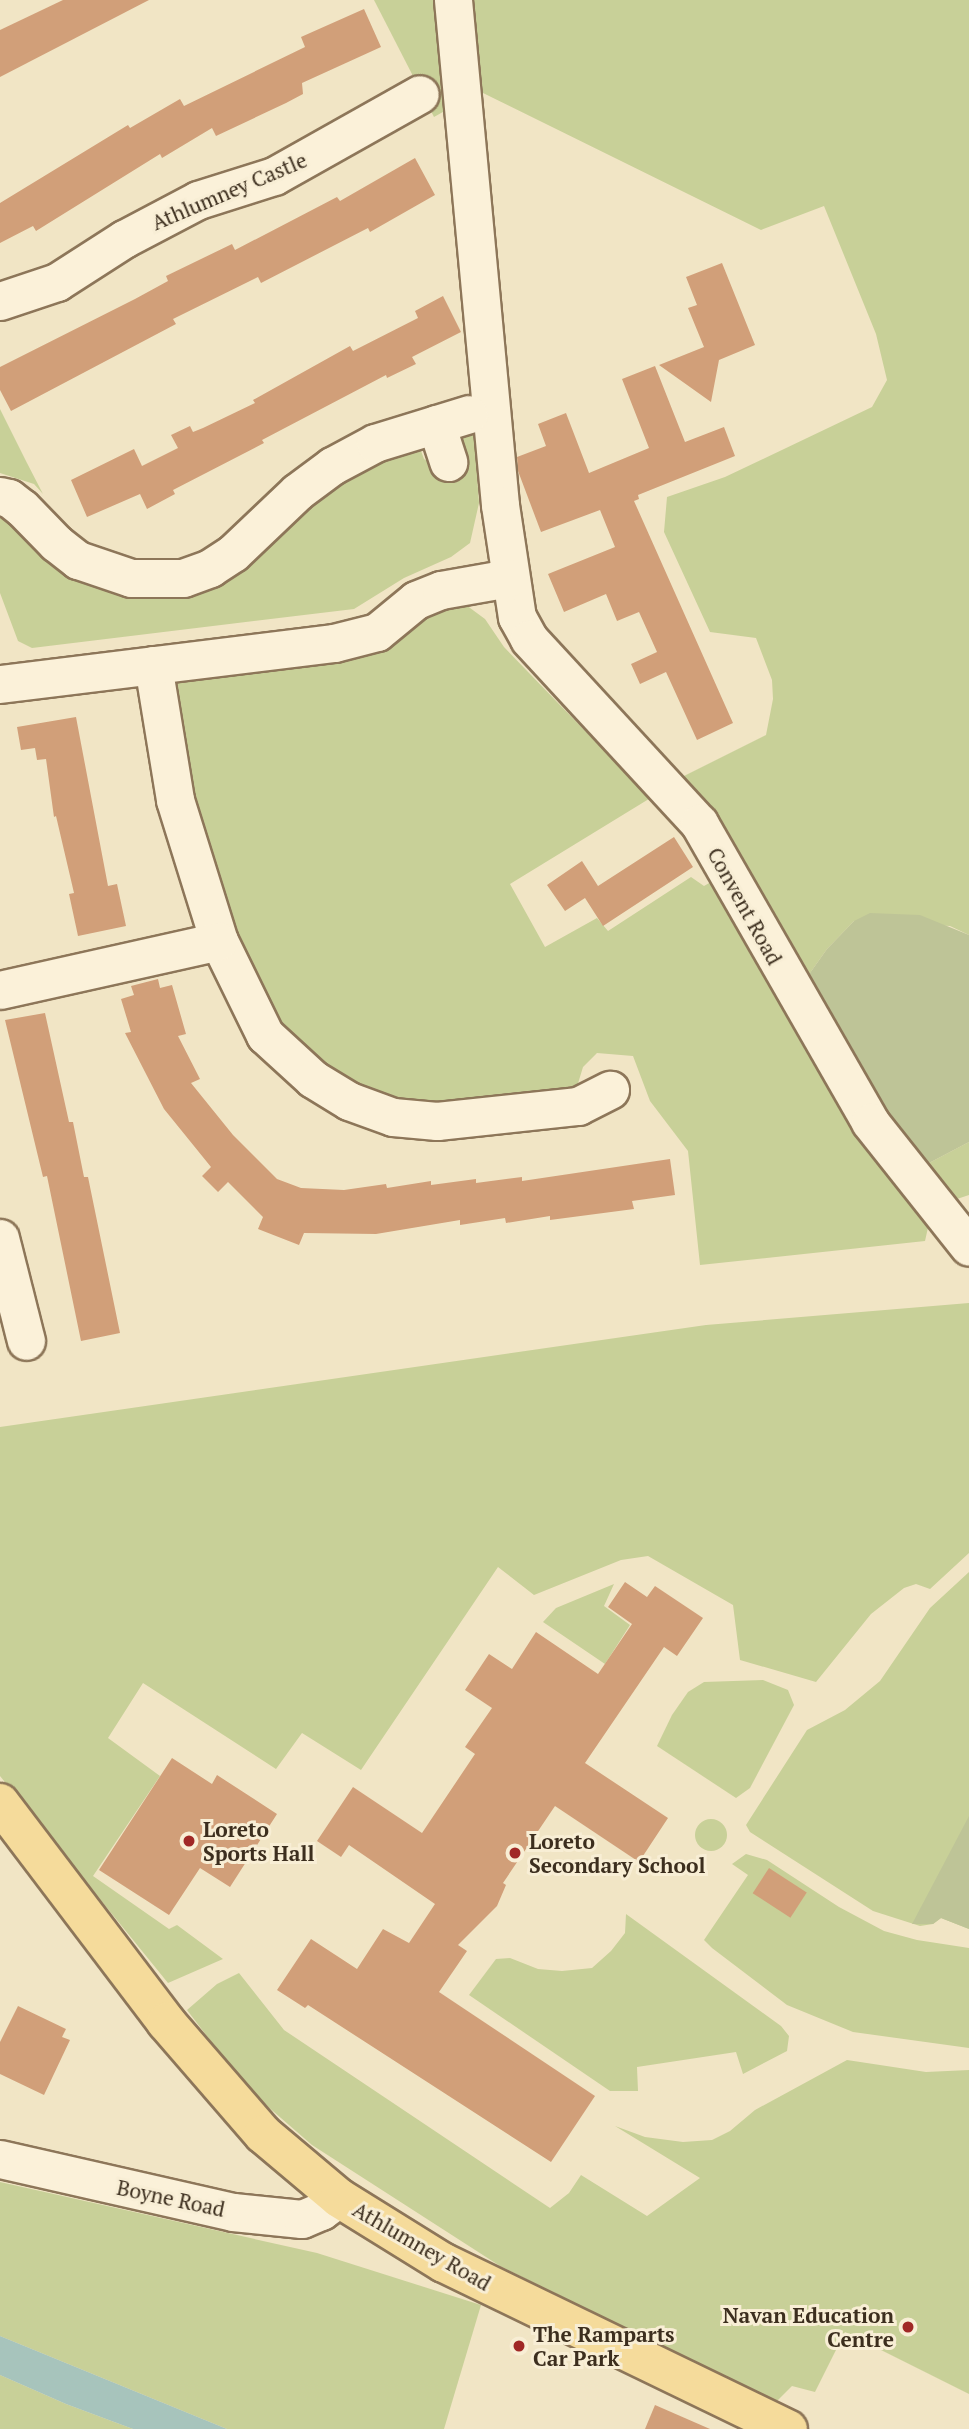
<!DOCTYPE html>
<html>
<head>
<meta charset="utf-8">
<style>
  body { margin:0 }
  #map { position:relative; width:969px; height:2429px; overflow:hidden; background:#f1e5c5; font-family:"PT Serif",serif }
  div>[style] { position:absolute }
  .green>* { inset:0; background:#c8d098 }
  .round { border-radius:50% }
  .cemetery>* { inset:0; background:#bec497 }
  .water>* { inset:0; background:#a7c4bc }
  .building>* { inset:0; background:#d19f79; transform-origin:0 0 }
  .roads { filter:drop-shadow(2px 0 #8d7659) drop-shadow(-2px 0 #8d7659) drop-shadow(0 2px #8d7659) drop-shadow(0 -2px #8d7659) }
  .minor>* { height:37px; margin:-18.5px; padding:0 18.5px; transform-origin:18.5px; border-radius:18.5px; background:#fbf1d9 }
  .major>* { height:38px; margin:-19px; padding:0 19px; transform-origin:19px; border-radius:19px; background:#f5db9b }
  .dots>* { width:19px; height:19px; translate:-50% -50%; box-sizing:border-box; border:4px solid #f8eed5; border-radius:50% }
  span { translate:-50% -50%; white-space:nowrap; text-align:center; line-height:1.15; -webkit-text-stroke:6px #f8eed5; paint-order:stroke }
  .street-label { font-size:21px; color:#3c2e1e }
  .poi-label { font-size:21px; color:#3c2e1e; font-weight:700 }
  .left { translate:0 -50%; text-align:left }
  .right { translate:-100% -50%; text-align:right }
</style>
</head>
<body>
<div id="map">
  <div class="green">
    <i style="clip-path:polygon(374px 0,437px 0,450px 108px,434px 117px)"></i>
    <i style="clip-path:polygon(470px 0,969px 0,969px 935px,950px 926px,854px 921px,827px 949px,800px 987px,680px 778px,766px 735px,773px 699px,772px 680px,756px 638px,710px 632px,664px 532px,667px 497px,725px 477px,872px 407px,887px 380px,876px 334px,824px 206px,761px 230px,483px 93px,478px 76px)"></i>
    <i style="clip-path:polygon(0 409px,27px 463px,43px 494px,34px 484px,0 473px)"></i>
    <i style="clip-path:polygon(474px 431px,479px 503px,470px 543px,451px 557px,404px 578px,354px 609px,32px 648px,18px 641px,0 593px,0 510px,145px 589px,417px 440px,424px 459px,433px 465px,456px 435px)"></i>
    <i style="clip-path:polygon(451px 603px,466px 605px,485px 619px,504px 647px,648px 796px,657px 794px,510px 884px,545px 947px,597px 918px,608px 931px,691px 877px,704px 886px,718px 878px,929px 1223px,925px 1241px,700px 1265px,688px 1151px,650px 1101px,633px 1056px,597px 1053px,583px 1067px,576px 1090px,448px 1107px,386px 1102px,338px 1086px,263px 1006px,228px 924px,190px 810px,171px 684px,328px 664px,328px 657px)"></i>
    <i style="clip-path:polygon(969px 1142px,969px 1195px,957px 1199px,948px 1195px,926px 1171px,929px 1163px)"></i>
    <i style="clip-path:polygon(969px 1303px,969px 1553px,930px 1589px,916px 1584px,904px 1588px,871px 1614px,816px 1682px,740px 1660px,733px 1605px,648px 1556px,621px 1560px,534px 1595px,498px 1567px,361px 1770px,302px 1733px,276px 1769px,143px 1683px,108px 1738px,160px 1776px,93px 1876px,169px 1929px,177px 1925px,223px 1959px,168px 1983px,0 1776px,0 1427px,706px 1325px)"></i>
    <i style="clip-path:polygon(969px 1572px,969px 1929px,941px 1918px,933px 1924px,920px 1926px,873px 1911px,750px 1832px,746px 1825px,807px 1730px,845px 1710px,880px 1681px,930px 1608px)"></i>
    <i style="clip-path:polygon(614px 1584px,604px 1606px,630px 1625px,605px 1664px,543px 1622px,556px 1608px)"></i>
    <i style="clip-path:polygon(763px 1680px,788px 1690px,794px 1705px,750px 1788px,736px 1798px,657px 1746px,672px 1715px,688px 1692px,704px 1682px)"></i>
    <i class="round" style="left:695px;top:1819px;width:32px;height:32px"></i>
    <i style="clip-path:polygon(746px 1854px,767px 1860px,839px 1907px,884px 1931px,917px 1940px,969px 1948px,969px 2048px,853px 2032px,787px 2005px,712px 1948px,704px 1940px,748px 1875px,732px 1864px)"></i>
    <i style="clip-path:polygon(626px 1914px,781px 2026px,789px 2036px,787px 2051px,743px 2074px,736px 2052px,637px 2067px,638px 2091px,610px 2091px,469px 1995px,496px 1959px,510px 1958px,538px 1969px,562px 1971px,592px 1968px,611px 1951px,625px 1933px)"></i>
    <i style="clip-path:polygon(239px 1973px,284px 2030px,550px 2208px,569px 2193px,581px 2175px,647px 2216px,700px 2178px,615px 2126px,645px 2137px,683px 2142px,712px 2140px,730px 2131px,755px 2110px,847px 2060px,926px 2072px,969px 2070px,969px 2394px,845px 2332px,815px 2392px,792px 2386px,776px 2402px,500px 2266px,312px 2145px,266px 2105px,226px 2061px,187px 2010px,217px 1984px)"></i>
    <i style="clip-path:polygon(0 2182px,317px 2253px,481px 2305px,444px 2429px,227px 2429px,0 2336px)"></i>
    <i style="clip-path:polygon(0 2375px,66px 2404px,133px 2429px,0 2429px)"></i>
  </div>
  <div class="cemetery">
    <i style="clip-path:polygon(870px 913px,920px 915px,969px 935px,969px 1142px,929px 1163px,926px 1171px,800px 987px,827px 949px,854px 921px)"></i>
    <i style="clip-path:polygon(969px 1816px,969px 1929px,941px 1918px,933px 1924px,912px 1924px)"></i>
  </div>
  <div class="water">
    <i style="clip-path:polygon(0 2336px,227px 2429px,133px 2429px,66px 2404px,0 2375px)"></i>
  </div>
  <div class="building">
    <i style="clip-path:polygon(63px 0,149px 0,0 77px,0 30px)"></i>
    <i style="clip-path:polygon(364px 9px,381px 47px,302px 83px,303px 94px,286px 103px,216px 136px,212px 128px,162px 158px,160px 154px,36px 231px,33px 226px,0 243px,0 203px,128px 125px,130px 128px,180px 99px,184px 106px,305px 47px,301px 37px)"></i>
    <i style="clip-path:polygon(415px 158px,435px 195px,370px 232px,368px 228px,261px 283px,258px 277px,173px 319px,176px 324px,11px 411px,0 390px,0 367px,135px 299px,168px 281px,166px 276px,232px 244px,235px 250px,337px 197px,340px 201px)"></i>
    <i style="clip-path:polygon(722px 263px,755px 345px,719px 360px,711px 402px,659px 365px,704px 347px,688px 308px,697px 305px,686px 277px)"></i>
    <i style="clip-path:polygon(443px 296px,461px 332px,412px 357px,416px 364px,387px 378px,386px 375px,262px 440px,264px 443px,173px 490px,175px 494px,147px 509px,140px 494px,87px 517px,71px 480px,134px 449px,142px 466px,178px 448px,171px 435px,190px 426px,193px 432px,203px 428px,255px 403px,253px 400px,350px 346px,353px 351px,418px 318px,415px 311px)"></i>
    <i style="clip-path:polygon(655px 366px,685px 442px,724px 427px,735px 456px,638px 495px,639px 499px,634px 501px,733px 723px,697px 740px,666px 672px,640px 684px,631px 664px,657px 652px,639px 612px,617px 621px,606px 594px,564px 612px,548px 574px,615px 547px,600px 510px,541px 532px,518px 471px,517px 457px,546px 446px,538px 424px,566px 413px,589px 473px,649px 448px,622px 379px)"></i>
    <i style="clip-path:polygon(76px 717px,108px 886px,117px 884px,126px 926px,78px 936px,69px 894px,74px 893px,56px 816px,54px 817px,46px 759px,37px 760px,35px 748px,21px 750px,17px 727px)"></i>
    <i style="clip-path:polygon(674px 837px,693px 867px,603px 926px,585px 898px,565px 911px,547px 885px,582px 861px,598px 886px)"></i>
    <i style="clip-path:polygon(158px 979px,160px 988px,172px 985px,186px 1034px,178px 1036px,200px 1079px,191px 1083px,233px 1135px,277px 1179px,301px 1188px,344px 1190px,386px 1184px,387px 1188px,431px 1181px,431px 1185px,476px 1179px,476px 1183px,522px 1177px,522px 1181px,670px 1159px,675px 1195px,632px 1201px,634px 1209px,550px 1220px,550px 1216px,506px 1223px,505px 1218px,460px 1225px,460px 1220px,376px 1234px,304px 1233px,299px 1245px,258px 1229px,263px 1217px,228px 1182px,218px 1192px,202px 1176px,211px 1167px,164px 1109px,125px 1033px,131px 1032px,121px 999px,134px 995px,131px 986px)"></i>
    <i style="clip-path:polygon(45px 1013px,69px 1122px,73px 1122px,84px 1177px,88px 1177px,120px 1333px,81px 1341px,47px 1176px,43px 1177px,5px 1020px)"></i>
    <i style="clip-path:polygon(625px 1582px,647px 1597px,655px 1586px,703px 1618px,677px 1656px,664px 1647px,585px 1763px,668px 1818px,639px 1862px,555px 1806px,503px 1883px,506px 1885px,497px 1906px,458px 1945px,467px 1951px,439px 1992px,595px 2096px,551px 2162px,308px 2005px,305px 2008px,277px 1990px,311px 1939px,357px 1969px,383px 1929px,409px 1943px,435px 1904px,349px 1845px,341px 1857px,317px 1841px,353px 1787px,422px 1833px,475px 1754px,465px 1747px,492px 1708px,465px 1690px,489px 1654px,512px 1669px,536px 1632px,598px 1674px,632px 1624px,608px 1607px)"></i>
    <i style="clip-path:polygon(172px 1758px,212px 1784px,217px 1775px,277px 1814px,230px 1887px,200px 1868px,169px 1915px,99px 1870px)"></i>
    <i style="left:769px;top:1868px;width:45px;height:30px;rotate:33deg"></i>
    <i style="clip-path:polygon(18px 2006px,66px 2029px,62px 2037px,70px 2040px,44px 2095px,0 2074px,0 2042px)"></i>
    <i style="clip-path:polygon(655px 2405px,710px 2429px,645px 2429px)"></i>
  </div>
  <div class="roads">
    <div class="minor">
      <i style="left:453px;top:0;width:507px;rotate:84.68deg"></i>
      <i style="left:500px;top:505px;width:113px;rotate:81.4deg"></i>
      <i style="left:517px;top:617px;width:25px;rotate:61deg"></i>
      <i style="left:529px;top:639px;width:251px;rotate:47.3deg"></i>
      <i style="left:699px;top:823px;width:344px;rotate:60.2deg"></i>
      <i style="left:870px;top:1122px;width:159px;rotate:51.6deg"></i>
      <i style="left:0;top:301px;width:60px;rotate:-18.4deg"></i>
      <i style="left:57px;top:282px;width:80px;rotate:-32.7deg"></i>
      <i style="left:124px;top:239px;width:84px;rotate:-27.8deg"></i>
      <i style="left:198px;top:200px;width:80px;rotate:-17.5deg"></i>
      <i style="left:274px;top:176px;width:167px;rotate:-29.3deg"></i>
      <i style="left:436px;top:424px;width:40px;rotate:72deg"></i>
      <i style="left:0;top:496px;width:9px;rotate:13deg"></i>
      <i style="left:9px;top:498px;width:16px;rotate:38deg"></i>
      <i style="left:22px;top:508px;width:49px;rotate:45.8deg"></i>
      <i style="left:56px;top:543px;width:28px;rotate:38deg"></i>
      <i style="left:78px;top:560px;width:56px;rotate:18.8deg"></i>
      <i style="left:131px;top:578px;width:52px"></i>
      <i style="left:183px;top:578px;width:29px;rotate:-20deg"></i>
      <i style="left:210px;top:568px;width:27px;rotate:-33deg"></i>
      <i style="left:233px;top:553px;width:88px;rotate:-43.6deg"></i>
      <i style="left:297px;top:492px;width:44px;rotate:-36.6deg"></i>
      <i style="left:332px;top:466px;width:49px;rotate:-28.1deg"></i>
      <i style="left:375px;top:443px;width:98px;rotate:-17.1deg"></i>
      <i style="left:153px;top:665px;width:137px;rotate:80.7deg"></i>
      <i style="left:175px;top:800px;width:148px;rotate:72.7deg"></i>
      <i style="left:219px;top:941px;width:105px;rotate:63.9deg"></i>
      <i style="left:265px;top:1035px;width:65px;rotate:42.5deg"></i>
      <i style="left:313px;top:1079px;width:42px;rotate:31.4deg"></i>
      <i style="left:349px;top:1101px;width:47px;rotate:20deg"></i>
      <i style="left:393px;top:1117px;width:44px;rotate:5.2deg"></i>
      <i style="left:437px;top:1121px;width:142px;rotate:-6.1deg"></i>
      <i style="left:578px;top:1106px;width:36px;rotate:-27deg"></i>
      <i style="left:0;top:684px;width:337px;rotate:-7deg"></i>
      <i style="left:334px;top:643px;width:44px;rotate:-14.3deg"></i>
      <i style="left:377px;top:632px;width:50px;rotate:-39.4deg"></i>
      <i style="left:416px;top:600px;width:27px;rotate:-22deg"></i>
      <i style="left:441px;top:590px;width:69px;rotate:-10deg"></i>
      <i style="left:0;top:990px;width:224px;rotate:-12.6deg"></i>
      <i style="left:0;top:1238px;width:106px;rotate:75.8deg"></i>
      <i style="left:0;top:2159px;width:239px;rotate:12.8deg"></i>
      <i style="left:233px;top:2212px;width:69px;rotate:5.8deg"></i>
      <i style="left:302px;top:2219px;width:21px;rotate:-23deg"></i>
      <i style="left:321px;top:2211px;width:22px;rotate:-36deg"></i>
    </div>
    <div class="major">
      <i style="left:0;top:1803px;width:275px;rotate:52.8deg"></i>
      <i style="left:166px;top:2022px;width:148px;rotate:49.1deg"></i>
      <i style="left:263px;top:2134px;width:99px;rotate:40.1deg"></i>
      <i style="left:339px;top:2198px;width:123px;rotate:31.8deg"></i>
      <i style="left:444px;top:2263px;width:382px;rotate:25.8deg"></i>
    </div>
  </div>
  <div class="dots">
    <i style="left:189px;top:1841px;background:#a02826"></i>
    <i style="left:515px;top:1853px;background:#a02826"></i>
    <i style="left:908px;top:2327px;background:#a02826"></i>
    <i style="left:519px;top:2346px;background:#a02826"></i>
  </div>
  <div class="street-label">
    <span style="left:229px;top:191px;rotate:-23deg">Athlumney Castle</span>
    <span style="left:745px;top:906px;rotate:61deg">Convent Road</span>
    <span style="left:171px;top:2198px;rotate:12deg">Boyne Road</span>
    <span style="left:422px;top:2246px;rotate:30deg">Athlumney Road</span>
  </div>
  <div class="poi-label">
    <span class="left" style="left:203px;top:1841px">Loreto<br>Sports Hall</span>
    <span class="left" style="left:529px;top:1853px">Loreto<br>Secondary School</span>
    <span class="right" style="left:894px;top:2327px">Navan Education<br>Centre</span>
    <span class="left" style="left:533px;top:2346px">The Ramparts<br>Car Park</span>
  </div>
</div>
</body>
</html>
